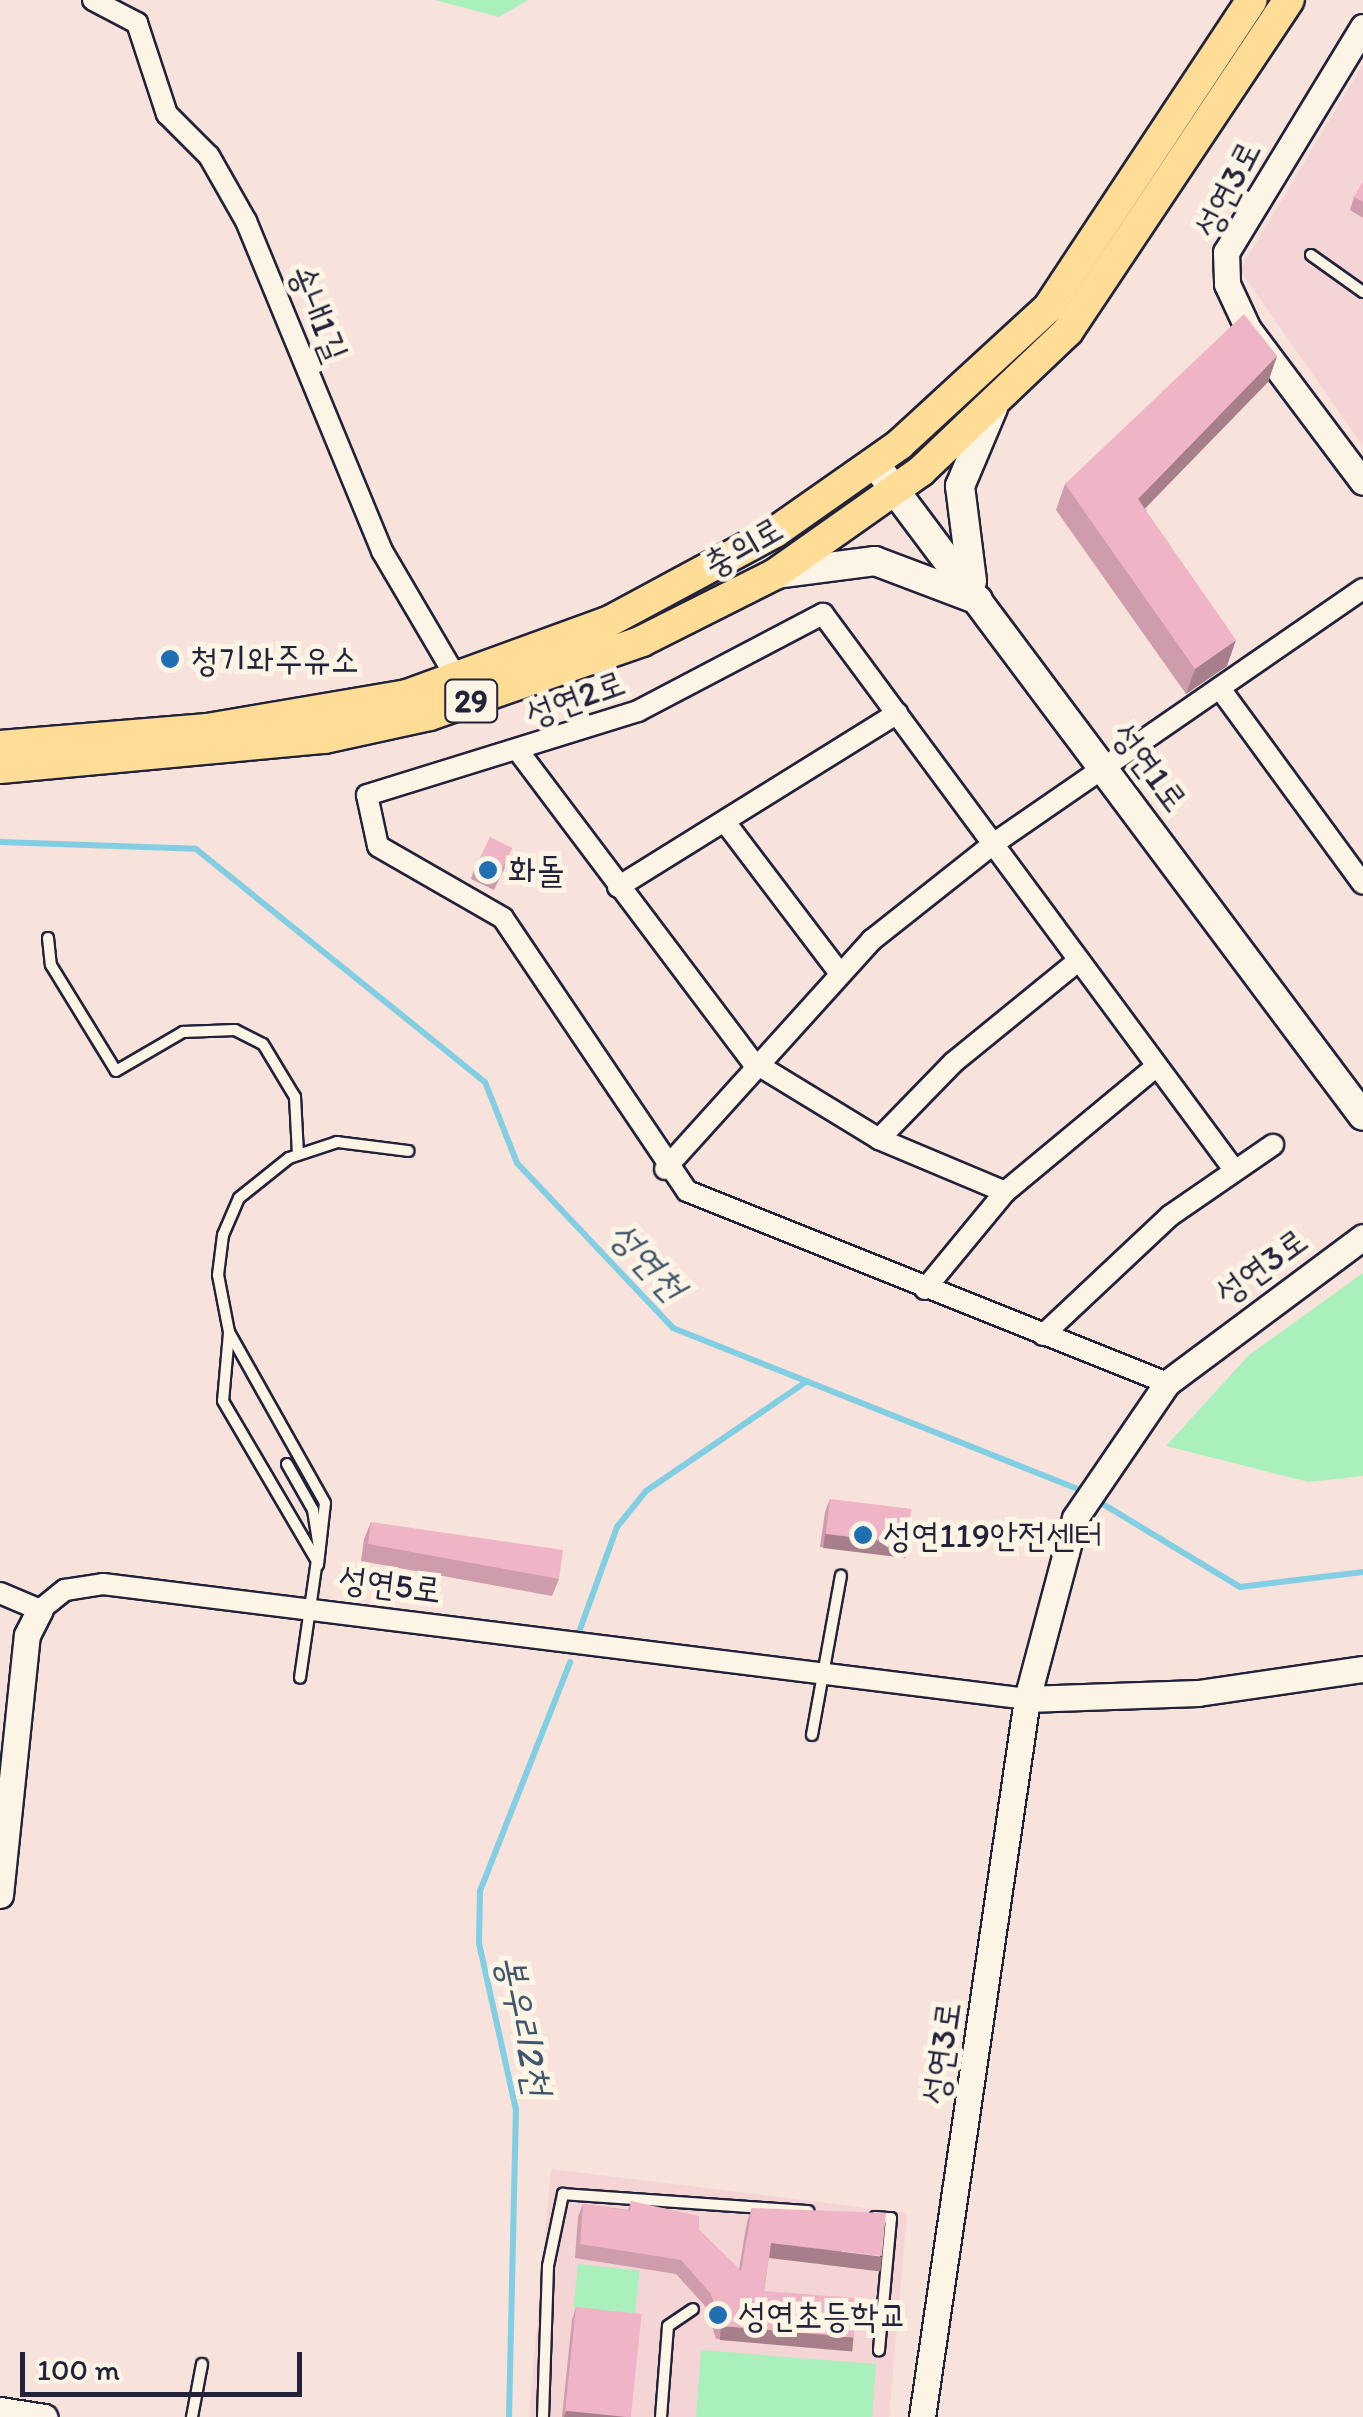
<!DOCTYPE html>
<html>
<head>
<meta charset="utf-8">
<style>
  body { margin:0 }
  #map { position:relative; width:1363px; height:2417px; overflow:hidden; background:#f8e2dc; font-family:Itim,"Poor Story",sans-serif }
  div>[style] { position:absolute }
  .built>* { inset:0; background:#f5d4d5 }
  .green>* { inset:0; background:#a9f0bd; transform-origin:0 0 }
  .stream>* { height:6px; margin:-3px; padding:0 3px; transform-origin:3px; border-radius:3px; background:#82cee2 }
  .roads { filter:drop-shadow(2px 0 #22223b) drop-shadow(-2px 0 #22223b) drop-shadow(0 2px #22223b) drop-shadow(0 -2px #22223b) }
  .service>* { height:10px; margin:-5px; padding:0 5px; transform-origin:5px; border-radius:5px; background:#fcf5e5 }
  .minor>* { height:20px; margin:-10px; padding:0 10px; transform-origin:10px; border-radius:10px; background:#fcf5e5 }
  .tertiary>* { height:25px; margin:-12.5px; padding:0 12.5px; transform-origin:12.5px; border-radius:12.5px; background:#fcf5e5 }
  .secondary>* { height:28px; margin:-14px; padding:0 14px; transform-origin:14px; border-radius:14px; background:#fcf5e5 }
  .primary>* { height:30px; margin:-15px; padding:0 15px; transform-origin:15px; border-radius:15px; background:#ffdd96 }
  .wall>* { inset:0; background:#ce9caa }
  .shaded-wall>* { inset:0; background:#a77f8b; transform-origin:0 0 }
  .building>* { inset:0; background:#efb5c6; transform-origin:0 0 }
  .dots>* { width:28px; height:28px; translate:-50% -50%; box-sizing:border-box; border:5px solid #fcf5e5; border-radius:50% }
  span { translate:-50% -50%; white-space:nowrap; text-align:center; line-height:1.15; -webkit-text-stroke:10px #fcf5e5; paint-order:stroke }
  .shield-label span { padding:2px 8px; background:#fcf5e5; border:2px solid; border-radius:8px; -webkit-text-stroke-width:0 }
  .shield-label { font-size:32px; color:#22223b; font-weight:700 }
  .street-label { font-size:35px; color:#22223b }
  .poi-label { font-size:35px; color:#22223b }
  .left { translate:0 -50%; text-align:left }
  .water-label { font-size:38px; color:#3f566d; font-style:italic }
  .scale { position:absolute; left:20px; top:2352px; width:282px; height:45px; box-sizing:border-box; border:5px solid #22223b; border-top:0; padding-left:12px; font-size:30px; line-height:35px; white-space:nowrap; color:#22223b; -webkit-text-stroke:8px #fcf5e5; paint-order:stroke }
</style>
</head>
<body>
<div id="map">
  <div class="built">
    <i style="clip-path:polygon(1363px 64px,1363px 446px,1240px 270px)"></i>
    <i style="clip-path:polygon(551px 2169px,907px 2213px,889px 2417px,529px 2417px)"></i>
  </div>
  <div class="green">
    <i style="clip-path:polygon(435px 0,528px 0,499px 17px)"></i>
    <i style="clip-path:polygon(1363px 1273px,1363px 1476px,1309px 1482px,1166px 1446px,1249px 1355px)"></i>
    <i style="left:578px;top:2264px;width:62px;height:44px;rotate:6deg"></i>
    <i style="clip-path:polygon(701px 2350px,876px 2364px,872px 2417px,696px 2417px)"></i>
  </div>
  <div class="stream">
    <i style="left:0;top:842px;width:196px;rotate:2deg"></i>
    <i style="left:196px;top:849px;width:371px;rotate:38.9deg"></i>
    <i style="left:485px;top:1082px;width:87px;rotate:68.4deg"></i>
    <i style="left:517px;top:1163px;width:227px;rotate:46.6deg"></i>
    <i style="left:673px;top:1328px;width:441px;rotate:21.7deg"></i>
    <i style="left:1093px;top:1498px;width:172px;rotate:31.2deg"></i>
    <i style="left:1240px;top:1587px;width:124px;rotate:-7deg"></i>
    <i style="left:579px;top:1632px;width:112px;rotate:-70.1deg"></i>
    <i style="left:617px;top:1527px;width:46px;rotate:-51.1deg"></i>
    <i style="left:646px;top:1491px;width:195px;rotate:-34.3deg"></i>
    <i style="left:509px;top:2417px;width:307px;rotate:-88.7deg"></i>
    <i style="left:516px;top:2110px;width:171px;rotate:-102.5deg"></i>
    <i style="left:479px;top:1943px;width:52px;rotate:-88.9deg"></i>
    <i style="left:480px;top:1891px;width:246px;rotate:-68.5deg"></i>
  </div>
  <div class="roads">
    <div class="service">
      <i style="left:1311px;top:255px;width:64px;rotate:35.4deg"></i>
      <i style="left:48px;top:938px;width:27px;rotate:84deg"></i>
      <i style="left:51px;top:965px;width:124px;rotate:58.5deg"></i>
      <i style="left:116px;top:1071px;width:78px;rotate:-30.2deg"></i>
      <i style="left:183px;top:1032px;width:52px;rotate:-2.2deg"></i>
      <i style="left:235px;top:1030px;width:31px;rotate:27deg"></i>
      <i style="left:263px;top:1044px;width:62px;rotate:58.9deg"></i>
      <i style="left:295px;top:1097px;width:57px;rotate:87deg"></i>
      <i style="left:229px;top:1333px;width:68px;rotate:95deg"></i>
      <i style="left:223px;top:1401px;width:188px;rotate:59.6deg"></i>
      <i style="left:287px;top:1464px;width:53px;rotate:60.5deg"></i>
      <i style="left:313px;top:1510px;width:36px;rotate:81deg"></i>
      <i style="left:319px;top:1546px;width:133px;rotate:98.2deg"></i>
      <i style="left:318px;top:1565px;width:62px;rotate:-83.6deg"></i>
      <i style="left:325px;top:1503px;width:196px;rotate:-119.3deg"></i>
      <i style="left:229px;top:1332px;width:58px;rotate:-100.9deg"></i>
      <i style="left:218px;top:1275px;width:40px;rotate:-82.9deg"></i>
      <i style="left:223px;top:1235px;width:40px;rotate:-66.6deg"></i>
      <i style="left:239px;top:1198px;width:64px;rotate:-38.7deg"></i>
      <i style="left:289px;top:1158px;width:51px;rotate:-18.4deg"></i>
      <i style="left:337px;top:1142px;width:72px;rotate:7.2deg"></i>
      <i style="left:812px;top:1735px;width:162px;rotate:-79.7deg"></i>
      <i style="left:875px;top:2217px;width:16px;rotate:4deg"></i>
      <i style="left:891px;top:2218px;width:133px;rotate:95.2deg"></i>
      <i style="left:192px;top:2417px;width:54px;rotate:-79.3deg"></i>
      <i style="left:543px;top:2417px;width:151px;rotate:-88.1deg"></i>
      <i style="left:548px;top:2266px;width:74px;rotate:-78.2deg"></i>
      <i style="left:563px;top:2194px;width:246px;rotate:4deg"></i>
      <i style="left:661px;top:2417px;width:91px;rotate:-85.6deg"></i>
      <i style="left:668px;top:2326px;width:30px;rotate:-34deg"></i>
    </div>
    <div class="minor">
      <i style="left:93px;top:0;width:50px;rotate:27.6deg"></i>
      <i style="left:137px;top:23px;width:96px;rotate:71.8deg"></i>
      <i style="left:167px;top:114px;width:59px;rotate:45deg"></i>
      <i style="left:209px;top:156px;width:75px;rotate:60.4deg"></i>
      <i style="left:246px;top:221px;width:357px;rotate:67.6deg"></i>
      <i style="left:382px;top:551px;width:148px;rotate:59.6deg"></i>
      <i style="left:1221px;top:690px;width:240px;rotate:53.8deg"></i>
      <i style="left:519px;top:752px;width:388px;rotate:53deg"></i>
      <i style="left:753px;top:1062px;width:148px;rotate:31.4deg"></i>
      <i style="left:879px;top:1139px;width:137px;rotate:22.8deg"></i>
      <i style="left:725px;top:822px;width:187px;rotate:52.8deg"></i>
      <i style="left:618px;top:887px;width:329px;rotate:-31.9deg"></i>
      <i style="left:879px;top:1139px;width:107px;rotate:-45.8deg"></i>
      <i style="left:954px;top:1062px;width:161px;rotate:-39.2deg"></i>
      <i style="left:665px;top:1169px;width:309px;rotate:-47.9deg"></i>
      <i style="left:872px;top:940px;width:154px;rotate:-38.4deg"></i>
      <i style="left:993px;top:844px;width:449px;rotate:-34.6deg"></i>
      <i style="left:925px;top:1289px;width:126px;rotate:-50.5deg"></i>
      <i style="left:1005px;top:1192px;width:197px;rotate:-39.7deg"></i>
      <i style="left:1043px;top:1335px;width:175px;rotate:-43.2deg"></i>
      <i style="left:1171px;top:1215px;width:124px;rotate:-34.5deg"></i>
      <i style="left:1167px;top:1383px;width:517px;rotate:-158.2deg"></i>
      <i style="left:687px;top:1191px;width:329px;rotate:-124deg"></i>
      <i style="left:503px;top:918px;width:144px;rotate:-150.1deg"></i>
      <i style="left:378px;top:846px;width:52px;rotate:-102.2deg"></i>
      <i style="left:367px;top:795px;width:284px;rotate:-17.2deg"></i>
      <i style="left:638px;top:711px;width:209px;rotate:-27.7deg"></i>
      <i style="left:823px;top:614px;width:688px;rotate:53.51deg"></i>
      <i style="left:0;top:1593px;width:43px;rotate:23deg"></i>
      <i style="left:40px;top:1610px;width:32px;rotate:-39deg"></i>
      <i style="left:65px;top:1590px;width:38px;rotate:-9deg"></i>
      <i style="left:103px;top:1584px;width:931px;rotate:7.09deg"></i>
    </div>
    <div class="tertiary">
      <i style="left:1363px;top:27px;width:263px;rotate:121.3deg"></i>
      <i style="left:1226px;top:252px;width:32px;rotate:88deg"></i>
      <i style="left:1227px;top:284px;width:50px;rotate:65deg"></i>
      <i style="left:1248px;top:329px;width:191px;rotate:53.1deg"></i>
      <i style="left:1027px;top:1699px;width:171px;rotate:-2deg"></i>
      <i style="left:1198px;top:1693px;width:167px;rotate:-8.3deg"></i>
      <i style="left:0;top:1895px;width:261px;rotate:-84.1deg"></i>
      <i style="left:27px;top:1635px;width:28px;rotate:-63deg"></i>
      <i style="left:0;top:2410px;width:45px;rotate:9deg"></i>
      <i style="left:922px;top:2417px;width:726px;rotate:-81.68deg"></i>
      <i style="left:1027px;top:1699px;width:187px;rotate:-75.1deg"></i>
      <i style="left:1075px;top:1518px;width:163px;rotate:-55.7deg"></i>
      <i style="left:1167px;top:1383px;width:244px;rotate:-36.7deg"></i>
    </div>
    <div class="secondary">
      <i style="left:875px;top:464px;width:814px;rotate:53.19deg"></i>
      <i style="left:775px;top:574px;width:101px;rotate:-7.4deg"></i>
      <i style="left:875px;top:561px;width:110px;rotate:20.7deg"></i>
      <i style="left:972px;top:581px;width:96px;rotate:-97.2deg"></i>
      <i style="left:960px;top:486px;width:85px;rotate:-67.1deg"></i>
    </div>
    <div class="primary">
      <i style="left:0;top:746px;width:208px;rotate:-4.7deg"></i>
      <i style="left:207px;top:729px;width:203px;rotate:-9.6deg"></i>
      <i style="left:407px;top:695px;width:214px;rotate:-20deg"></i>
      <i style="left:608px;top:622px;width:190px;rotate:-28.3deg"></i>
      <i style="left:775px;top:532px;width:153px;rotate:-35.1deg"></i>
      <i style="left:900px;top:444px;width:201px;rotate:-42.6deg"></i>
      <i style="left:1048px;top:308px;width:369px;rotate:-56.5deg"></i>
      <i style="left:0;top:768px;width:326px;rotate:-5.3deg"></i>
      <i style="left:325px;top:738px;width:107px;rotate:-12.4deg"></i>
      <i style="left:430px;top:715px;width:225px;rotate:-19.2deg"></i>
      <i style="left:642px;top:641px;width:149px;rotate:-26.7deg"></i>
      <i style="left:775px;top:574px;width:179px;rotate:-35.2deg"></i>
      <i style="left:921px;top:471px;width:203px;rotate:-43.6deg"></i>
      <i style="left:1068px;top:331px;width:398px;rotate:-56.3deg"></i>
    </div>
  </div>
  <div class="wall">
    <i style="clip-path:polygon(1363px 182px,1363px 218px,1350px 210px,1354px 197px)"></i>
    <i style="clip-path:polygon(1277px 356px,1268px 382px,1145px 508px,1227px 666px,1186px 694px,1056px 510px,1065px 484px)"></i>
    <i style="clip-path:polygon(510px 857px,494px 890px,471px 879px,474px 870px)"></i>
    <i style="clip-path:polygon(830px 1499px,902px 1557px,820px 1547px,825px 1512px)"></i>
    <i style="clip-path:polygon(371px 1522px,559px 1579px,552px 1596px,361px 1561px,364px 1539px)"></i>
    <i style="clip-path:polygon(631px 2201px,699px 2230px,739px 2269px,747px 2222px,752px 2208px,878px 2269px,769px 2257px,764px 2291px,849px 2350px,716px 2339px,706px 2307px,676px 2274px,575px 2258px,578px 2217px,583px 2204px,628px 2210px)"></i>
    <i style="clip-path:polygon(576px 2307px,631px 2417px,562px 2417px,572px 2320px)"></i>
  </div>
  <div class="shaded-wall">
    <i style="clip-path:polygon(1277px 356px,1268px 382px,1129px 525px,1138px 499px)"></i>
    <i style="clip-path:polygon(1236px 640px,1227px 666px,1186px 694px,1195px 669px)"></i>
    <i style="left:825px;top:1534px;width:83px;height:14px;rotate:7deg"></i>
    <i style="left:771px;top:2243px;width:112px;height:15px;rotate:7deg"></i>
    <i style="left:721px;top:2326px;width:133px;height:14px;rotate:5deg"></i>
    <i style="clip-path:polygon(566px 2411px,625px 2417px,564px 2417px)"></i>
  </div>
  <div class="building">
    <i style="clip-path:polygon(1363px 182px,1363px 202px,1354px 197px)"></i>
    <i style="clip-path:polygon(1244px 314px,1277px 356px,1138px 499px,1236px 640px,1195px 669px,1065px 484px)"></i>
    <i style="left:490px;top:837px;width:25px;height:37px;rotate:26deg"></i>
    <i style="left:830px;top:1499px;width:82px;height:35px;rotate:7deg"></i>
    <i style="clip-path:polygon(371px 1522px,563px 1550px,559px 1579px,368px 1544px)"></i>
    <i style="clip-path:polygon(631px 2201px,699px 2216px,699px 2230px,741px 2271px,752px 2208px,886px 2213px,882px 2256px,771px 2243px,764px 2291px,855px 2298px,854px 2337px,721px 2326px,711px 2294px,681px 2260px,580px 2244px,583px 2204px,630px 2211px)"></i>
    <i style="left:576px;top:2307px;width:66px;height:104px;rotate:6deg"></i>
  </div>
  <div class="dots">
    <i style="left:170px;top:659px;background:#1f6fb2"></i>
    <i style="left:488px;top:870px;background:#1f6fb2"></i>
    <i style="left:863px;top:1535px;background:#1f6fb2"></i>
    <i style="left:718px;top:2315px;background:#1f6fb2"></i>
  </div>
  <div class="shield-label">
    <span style="left:471px;top:701px">29</span>
  </div>
  <div class="street-label">
    <span style="left:1227px;top:189px;rotate:-63deg">성연3로</span>
    <span style="left:319px;top:313px;rotate:68deg">송내1길</span>
    <span style="left:743px;top:546px;rotate:-30deg">충의로</span>
    <span style="left:575px;top:698px;rotate:-20deg">성연2로</span>
    <span style="left:1150px;top:767px;rotate:53deg">성연1로</span>
    <span style="left:1261px;top:1266px;rotate:-36deg">성연3로</span>
    <span style="left:390px;top:1584px;rotate:7deg">성연5로</span>
    <span style="left:941px;top:2053px;rotate:-82deg">성연3로</span>
  </div>
  <div class="poi-label">
    <span class="left" style="left:190px;top:659px">청기와주유소</span>
    <span class="left" style="left:508px;top:870px">화돌</span>
    <span class="left" style="left:883px;top:1535px">성연119안전센터</span>
    <span class="left" style="left:738px;top:2315px">성연초등학교</span>
  </div>
  <div class="water-label">
    <span style="left:647px;top:1261px;rotate:47deg">성연천</span>
    <span style="left:524px;top:2025px;rotate:78deg">봉우리2천</span>
  </div>
  <div class="scale">100 m</div>
</div>
</body>
</html>
